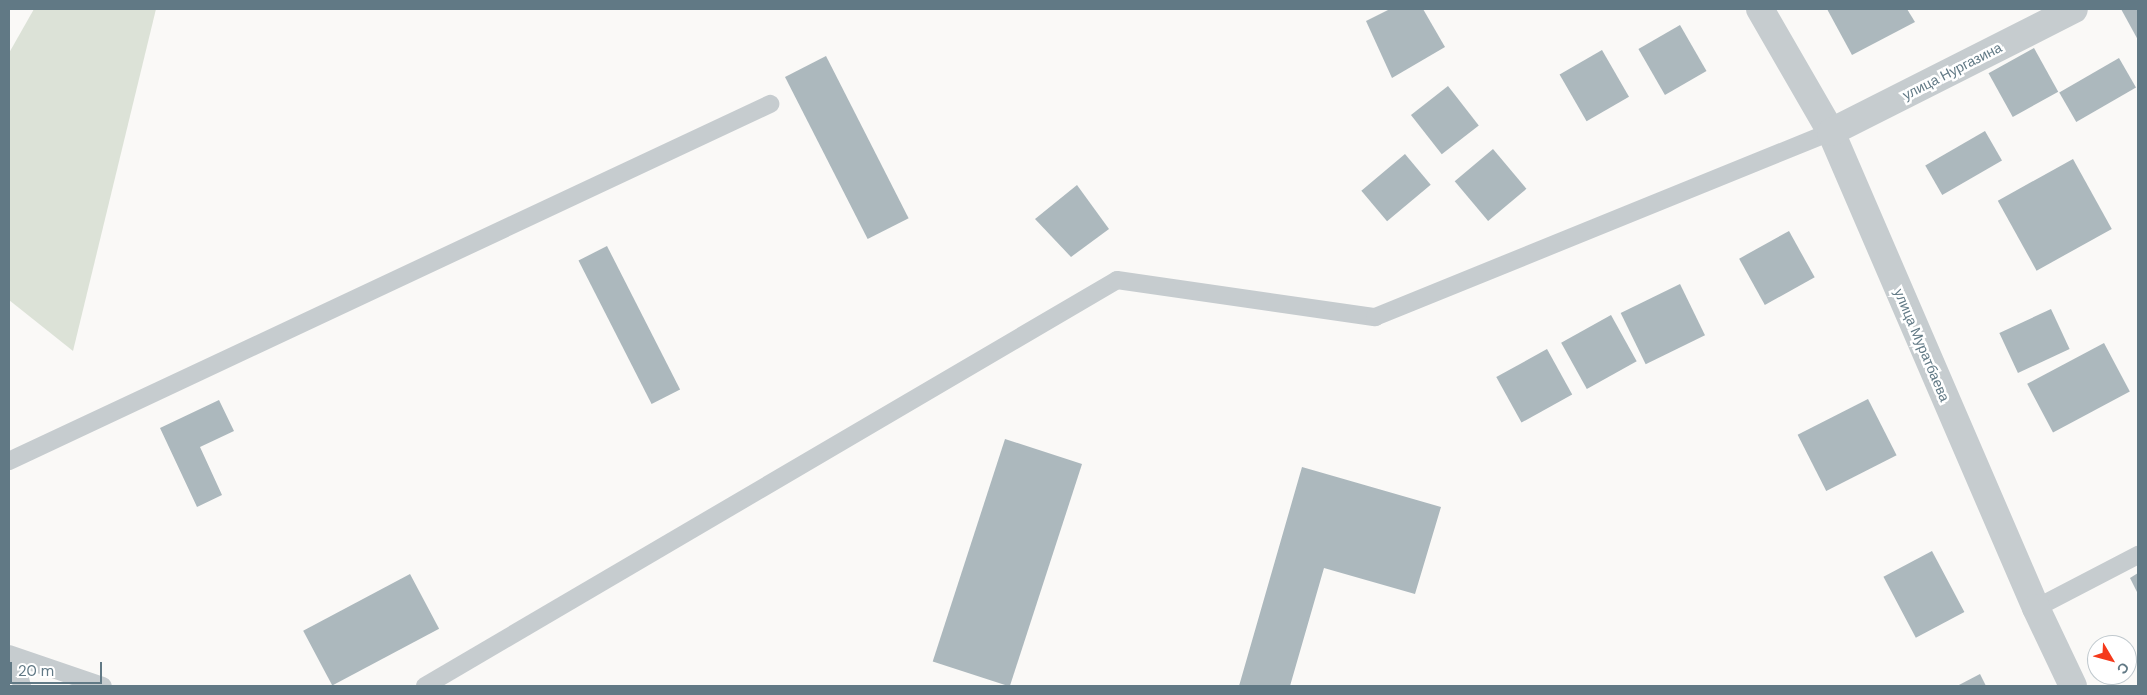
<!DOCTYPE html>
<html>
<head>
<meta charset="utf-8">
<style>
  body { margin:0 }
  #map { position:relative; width:2147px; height:695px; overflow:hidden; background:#faf9f7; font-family:"DM Sans",sans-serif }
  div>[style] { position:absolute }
  .green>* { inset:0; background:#dce2d7 }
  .building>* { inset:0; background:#acb8bd; transform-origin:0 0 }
  .service>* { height:18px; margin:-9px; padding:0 9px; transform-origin:9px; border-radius:9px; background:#c6cccf }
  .minor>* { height:28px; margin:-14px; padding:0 14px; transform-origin:14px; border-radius:14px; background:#c6cccf }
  span { translate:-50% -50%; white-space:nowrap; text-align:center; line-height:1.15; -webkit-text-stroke:5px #fff; paint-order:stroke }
  .street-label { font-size:14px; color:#617985 }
  .frame { position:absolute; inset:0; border:10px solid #617985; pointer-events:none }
  .north { position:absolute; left:2087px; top:635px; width:50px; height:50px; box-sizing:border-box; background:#fff; border:1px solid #c0c9ce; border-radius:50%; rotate:127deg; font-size:14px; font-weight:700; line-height:20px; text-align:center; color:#617985 }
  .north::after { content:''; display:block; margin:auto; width:18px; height:22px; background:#f5391b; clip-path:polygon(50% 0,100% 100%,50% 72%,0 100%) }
  .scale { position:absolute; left:10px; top:662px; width:92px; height:22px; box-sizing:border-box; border:2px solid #617985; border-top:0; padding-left:6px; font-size:15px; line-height:18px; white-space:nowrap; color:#617985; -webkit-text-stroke:4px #fff; paint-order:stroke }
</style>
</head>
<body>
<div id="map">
  <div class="green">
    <i style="clip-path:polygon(34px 9px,156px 9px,73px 351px,9px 300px,9px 53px)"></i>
  </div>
  <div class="building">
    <i style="clip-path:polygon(1390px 9px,1423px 9px,1445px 47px,1392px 78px,1366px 21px)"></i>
    <i style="clip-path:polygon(1827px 9px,1907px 9px,1915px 22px,1852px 55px)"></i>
    <i style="clip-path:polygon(2121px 9px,2138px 9px,2138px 40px)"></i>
    <i style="left:1680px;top:25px;width:53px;height:48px;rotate:60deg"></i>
    <i style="left:2034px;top:48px;width:50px;height:52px;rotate:61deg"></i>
    <i style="left:1602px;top:50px;width:54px;height:49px;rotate:60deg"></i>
    <i style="left:826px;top:56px;width:182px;height:46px;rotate:63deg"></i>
    <i style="left:2119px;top:58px;width:34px;height:69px;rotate:60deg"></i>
    <i style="left:1448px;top:86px;width:50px;height:47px;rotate:52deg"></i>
    <i style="left:1985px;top:131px;width:34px;height:69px;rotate:60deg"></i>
    <i style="left:1493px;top:149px;width:52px;height:50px;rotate:50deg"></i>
    <i style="left:1405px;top:154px;width:40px;height:57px;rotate:50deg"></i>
    <i style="left:2073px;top:159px;width:80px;height:86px;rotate:61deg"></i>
    <i style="clip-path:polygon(1077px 185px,1109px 229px,1071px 257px,1035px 219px)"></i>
    <i style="left:1789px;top:231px;width:53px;height:57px;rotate:61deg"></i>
    <i style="left:607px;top:246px;width:161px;height:32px;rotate:63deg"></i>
    <i style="left:1680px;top:284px;width:57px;height:66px;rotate:64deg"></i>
    <i style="left:2051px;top:309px;width:44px;height:57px;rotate:65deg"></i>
    <i style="left:1611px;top:315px;width:53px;height:57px;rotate:61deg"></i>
    <i style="left:2104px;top:343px;width:55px;height:87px;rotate:62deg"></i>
    <i style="left:1547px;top:349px;width:52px;height:58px;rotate:61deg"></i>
    <i style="left:1868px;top:399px;width:63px;height:79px;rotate:63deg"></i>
    <i style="clip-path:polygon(219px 400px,234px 431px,200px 447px,222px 495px,197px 507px,160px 428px)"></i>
    <i style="left:1005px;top:439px;width:81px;height:234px;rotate:18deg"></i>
    <i style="clip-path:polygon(1302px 467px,1441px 507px,1415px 594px,1324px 568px,1290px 686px,1239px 686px)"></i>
    <i style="left:1932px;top:551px;width:69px;height:55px;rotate:62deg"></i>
    <i style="clip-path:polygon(2138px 573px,2138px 594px,2130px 578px)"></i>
    <i style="left:410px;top:574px;width:62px;height:121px;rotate:62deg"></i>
    <i style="clip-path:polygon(1980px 674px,1986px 686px,1957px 686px)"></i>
  </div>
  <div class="service">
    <i style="left:9px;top:461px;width:841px;rotate:-25.13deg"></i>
    <i style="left:2036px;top:608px;width:115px;rotate:-27.5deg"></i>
    <i style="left:9px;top:654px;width:99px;rotate:18.8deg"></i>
    <i style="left:14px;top:658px;width:29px;rotate:74deg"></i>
    <i style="left:425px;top:686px;width:802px;rotate:-30.4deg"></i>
    <i style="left:1117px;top:280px;width:261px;rotate:8.2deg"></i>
    <i style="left:1375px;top:317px;width:492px;rotate:-22.1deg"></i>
  </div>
  <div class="minor">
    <i style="left:1760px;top:9px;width:142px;rotate:60deg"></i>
    <i style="left:1831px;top:132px;width:518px;rotate:66.7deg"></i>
    <i style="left:2036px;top:608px;width:86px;rotate:64.6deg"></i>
    <i style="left:1831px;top:132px;width:272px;rotate:-26.8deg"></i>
  </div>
  <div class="street-label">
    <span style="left:1952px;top:71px;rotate:-27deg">улица Нургазина</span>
    <span style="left:1922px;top:345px;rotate:67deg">улица Муратбаева</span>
  </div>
  <div class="frame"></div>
  <div class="north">С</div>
  <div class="scale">20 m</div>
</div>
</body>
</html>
